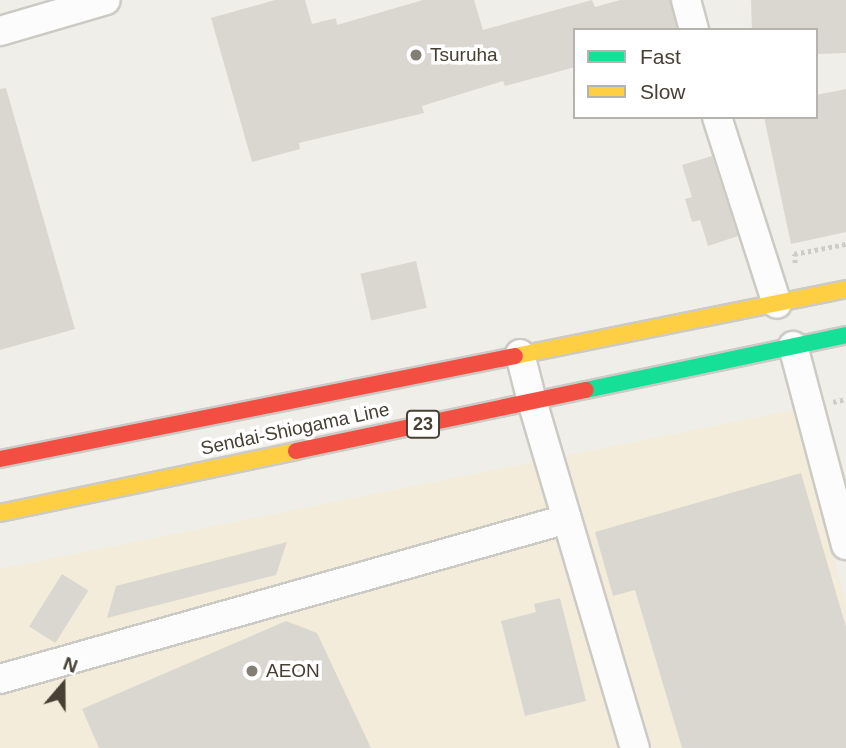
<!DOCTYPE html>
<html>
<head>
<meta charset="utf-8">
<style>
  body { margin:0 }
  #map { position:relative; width:846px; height:748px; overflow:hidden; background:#f0eee8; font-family:Arial,sans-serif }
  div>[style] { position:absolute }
  .commercial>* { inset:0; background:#f4ecda }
  .building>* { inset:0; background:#dad7d0; transform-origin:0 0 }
  .path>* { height:4.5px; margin-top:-2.25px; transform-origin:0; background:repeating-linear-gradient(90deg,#ceccc6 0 3.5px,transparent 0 7px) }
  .roads { filter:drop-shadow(2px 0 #cccac4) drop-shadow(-2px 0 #cccac4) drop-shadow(0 2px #cccac4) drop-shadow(0 -2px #cccac4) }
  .street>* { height:28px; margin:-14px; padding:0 14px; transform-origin:14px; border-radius:14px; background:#fdfcfc }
  .fast>* { height:16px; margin:-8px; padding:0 8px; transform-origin:8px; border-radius:8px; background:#16e098 }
  .slow>* { height:16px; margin:-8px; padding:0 8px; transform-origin:8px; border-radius:8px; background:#ffcf43 }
  .jam>* { height:16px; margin:-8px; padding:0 8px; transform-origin:8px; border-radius:8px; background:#f24e42 }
  .dots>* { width:19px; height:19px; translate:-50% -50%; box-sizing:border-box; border:4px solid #fff; border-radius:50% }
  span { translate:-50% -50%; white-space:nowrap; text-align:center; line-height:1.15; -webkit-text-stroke:7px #fff; paint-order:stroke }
  .shield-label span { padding:2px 5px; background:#fff; border:2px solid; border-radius:5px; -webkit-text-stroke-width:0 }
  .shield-label { font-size:18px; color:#464134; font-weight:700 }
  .poi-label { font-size:19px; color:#464134 }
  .left { translate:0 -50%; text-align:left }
  .street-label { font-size:19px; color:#464134 }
  .legend { position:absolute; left:573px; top:28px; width:245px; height:91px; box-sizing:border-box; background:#fff; border:2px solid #b5b3ae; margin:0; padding:9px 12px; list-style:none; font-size:21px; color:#464134 }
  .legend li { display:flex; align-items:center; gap:14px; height:35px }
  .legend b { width:35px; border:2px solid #b5b3ae }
  .north { position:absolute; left:28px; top:650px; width:70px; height:70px; -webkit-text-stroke:5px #fff; paint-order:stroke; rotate:20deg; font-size:19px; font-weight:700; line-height:28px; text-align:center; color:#464134 }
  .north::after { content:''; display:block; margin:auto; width:24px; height:32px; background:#464134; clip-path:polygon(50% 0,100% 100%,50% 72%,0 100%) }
</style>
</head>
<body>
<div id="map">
  <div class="commercial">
    <i style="clip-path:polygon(794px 410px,846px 603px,846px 748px,0 748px,0 569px)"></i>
  </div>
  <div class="building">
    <i style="clip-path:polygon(275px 0,305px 0,312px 24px,336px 18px,337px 25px,423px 0,474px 0,483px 30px,592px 0,595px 7px,620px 0,670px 0,677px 30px,575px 30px,575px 67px,505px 86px,503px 81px,422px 106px,424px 113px,299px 143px,300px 149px,252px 162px,211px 18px)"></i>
    <i style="clip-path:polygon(751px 0,846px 0,846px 53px,816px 54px,816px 30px,752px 30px)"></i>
    <i style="clip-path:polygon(6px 88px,75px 329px,0 350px,0 89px)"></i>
    <i style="clip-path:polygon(846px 89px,846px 232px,791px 244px,764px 117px,816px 117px,816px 95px)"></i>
    <i style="clip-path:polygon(712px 156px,738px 236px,708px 246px,700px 220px,692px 222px,685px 199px,692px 197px,682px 165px)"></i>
    <i style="left:416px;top:261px;width:48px;height:57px;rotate:77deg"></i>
    <i style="clip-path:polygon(801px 473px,846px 627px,846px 748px,682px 748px,635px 590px,613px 596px,595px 532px)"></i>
    <i style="clip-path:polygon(287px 542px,276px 575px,107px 618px,116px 586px)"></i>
    <i style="left:62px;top:574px;width:31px;height:62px;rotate:32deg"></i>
    <i style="clip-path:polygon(560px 598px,586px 701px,525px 716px,501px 621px,536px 612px,534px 604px)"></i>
    <i style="clip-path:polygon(286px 621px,317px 633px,371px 748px,99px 748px,82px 709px)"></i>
  </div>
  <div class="path">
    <i style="left:795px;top:263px;width:9px;rotate:-96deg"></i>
    <i style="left:794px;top:254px;width:53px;rotate:-10.9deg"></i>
    <i style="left:833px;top:402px;width:13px;rotate:-13deg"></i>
  </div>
  <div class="roads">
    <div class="street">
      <i style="left:686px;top:0;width:31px;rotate:75deg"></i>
      <i style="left:0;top:31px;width:110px;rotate:-16.3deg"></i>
      <i style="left:717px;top:117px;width:196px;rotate:72.2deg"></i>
      <i style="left:793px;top:346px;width:206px;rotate:75.1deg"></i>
      <i style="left:520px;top:354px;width:49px;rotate:75.7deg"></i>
      <i style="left:532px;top:401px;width:362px;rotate:73.5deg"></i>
      <i style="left:0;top:679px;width:589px;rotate:-15.76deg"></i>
    </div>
    <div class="fast">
      <i style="left:586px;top:390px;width:266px;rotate:-11.9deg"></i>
    </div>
    <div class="slow">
      <i style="left:515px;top:356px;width:338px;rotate:-11.4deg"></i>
      <i style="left:0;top:513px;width:302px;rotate:-11.8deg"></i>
    </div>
    <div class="jam">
      <i style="left:296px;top:451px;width:296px;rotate:-11.9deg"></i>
      <i style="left:0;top:459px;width:525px;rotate:-11.31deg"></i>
    </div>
  </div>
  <div class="dots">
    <i style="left:416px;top:55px;background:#827e73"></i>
    <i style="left:252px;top:671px;background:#827e73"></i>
  </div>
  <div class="shield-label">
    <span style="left:423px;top:424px">23</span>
  </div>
  <div class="poi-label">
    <span class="left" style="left:430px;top:55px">Tsuruha</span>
    <span class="left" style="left:266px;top:671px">AEON</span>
  </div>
  <div class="street-label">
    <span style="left:295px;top:429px;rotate:-12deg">Sendai-Shiogama Line</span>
  </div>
  <ul class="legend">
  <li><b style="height:9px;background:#16e098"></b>Fast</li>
  <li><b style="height:9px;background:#ffcf43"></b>Slow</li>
  </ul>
  <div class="north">N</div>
</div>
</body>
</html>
